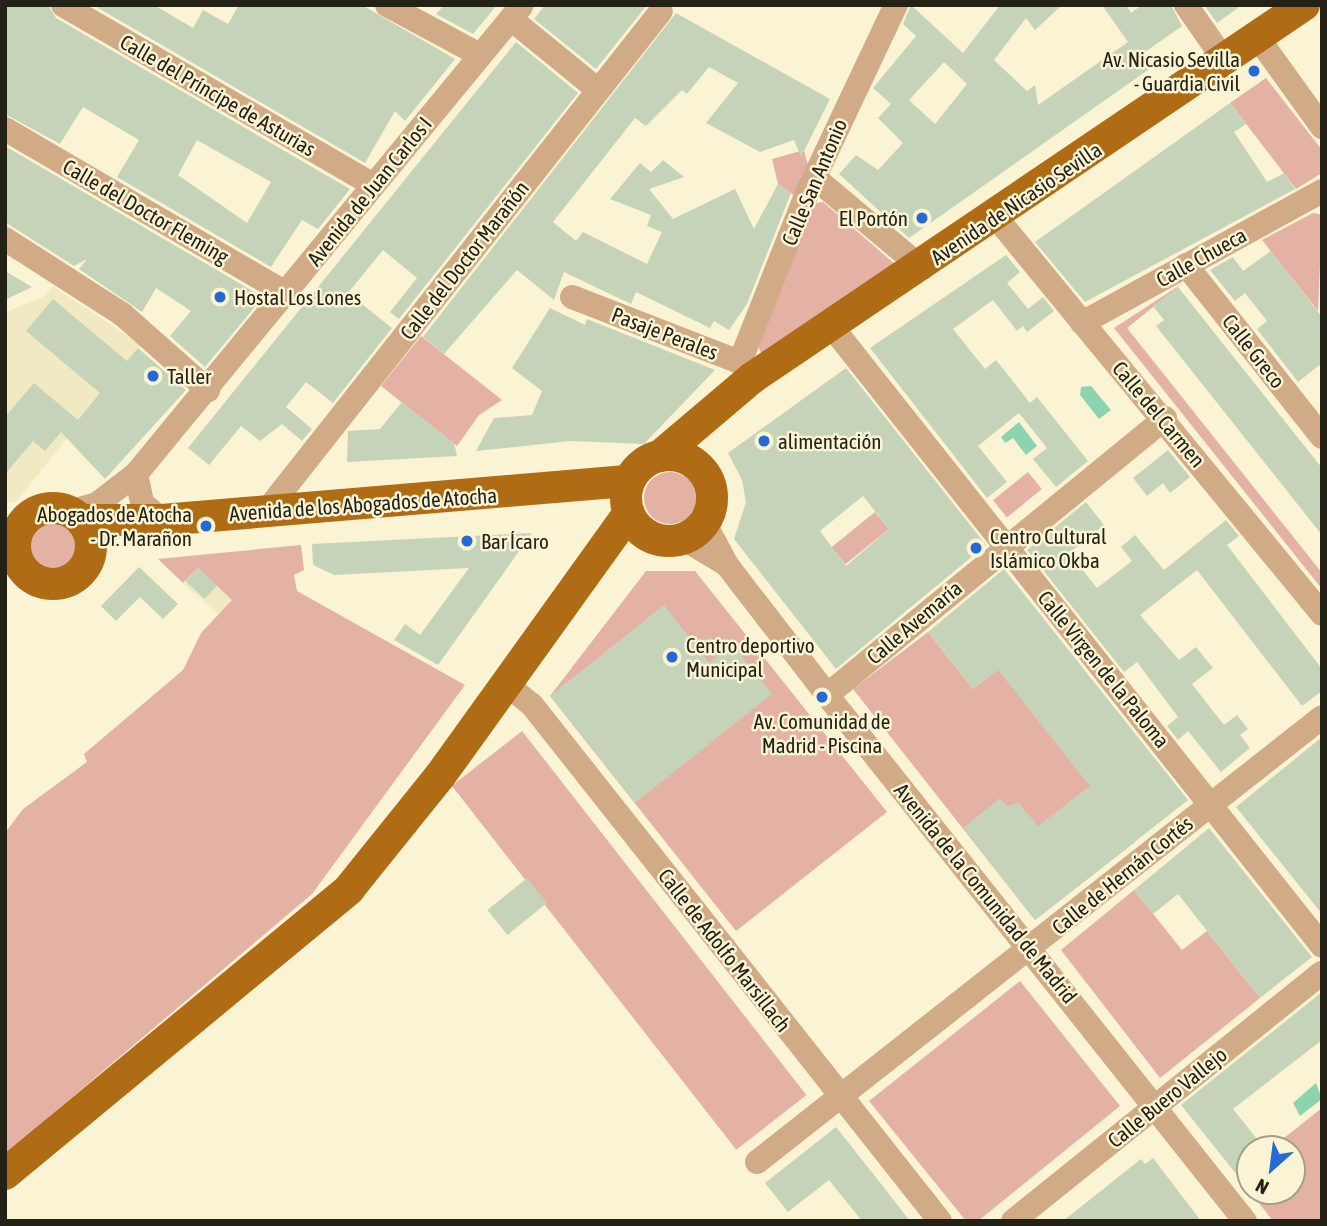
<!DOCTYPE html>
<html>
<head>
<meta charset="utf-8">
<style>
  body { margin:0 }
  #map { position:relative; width:1327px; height:1226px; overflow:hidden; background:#faf4d4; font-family:"Asap Condensed",sans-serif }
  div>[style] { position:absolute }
  .built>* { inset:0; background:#f1e9c2; transform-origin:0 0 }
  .green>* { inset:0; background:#e4b1a5; transform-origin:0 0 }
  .round { border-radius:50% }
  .water>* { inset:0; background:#8cd4b0 }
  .building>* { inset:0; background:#c5d4b8; transform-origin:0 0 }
  .minor>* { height:24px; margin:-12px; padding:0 12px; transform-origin:12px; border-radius:12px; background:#d1ab86 }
  .major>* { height:32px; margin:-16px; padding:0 16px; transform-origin:16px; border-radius:16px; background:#b06b15 }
  .major>.ring { margin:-16px; padding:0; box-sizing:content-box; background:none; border:32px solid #b06b15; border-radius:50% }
  .dots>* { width:19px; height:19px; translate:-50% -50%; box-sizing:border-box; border:4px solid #faf4d4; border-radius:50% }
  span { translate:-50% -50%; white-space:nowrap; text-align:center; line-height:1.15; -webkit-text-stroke:5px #faf4d4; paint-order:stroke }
  .poi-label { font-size:21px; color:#242216 }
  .right { translate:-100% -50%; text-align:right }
  .left { translate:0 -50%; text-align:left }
  .street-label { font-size:21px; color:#242216 }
  .frame { position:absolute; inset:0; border:7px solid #242216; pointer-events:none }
  .north { position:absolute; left:1236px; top:1135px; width:70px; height:70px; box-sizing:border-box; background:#faf4d4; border:2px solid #a4a088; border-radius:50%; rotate:208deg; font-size:19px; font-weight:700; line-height:28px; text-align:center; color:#242216 }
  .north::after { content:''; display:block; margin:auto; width:24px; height:32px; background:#2469d5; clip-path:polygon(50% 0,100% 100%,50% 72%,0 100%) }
</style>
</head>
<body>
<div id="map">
  <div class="built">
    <i style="clip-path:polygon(53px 286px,141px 345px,16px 502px,5px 502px,5px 312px,43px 297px)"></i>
    <i style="left:198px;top:568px;width:47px;height:21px;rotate:42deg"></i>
  </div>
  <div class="green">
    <i style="clip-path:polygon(1266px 78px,1322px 150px,1322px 173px,1296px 189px,1230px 103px)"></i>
    <i style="clip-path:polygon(804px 150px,808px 166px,796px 197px,778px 184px,772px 159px)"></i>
    <i style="clip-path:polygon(823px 202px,896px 265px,762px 355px,758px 346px,815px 203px)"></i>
    <i style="clip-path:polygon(1313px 213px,1322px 215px,1318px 311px,1262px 240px)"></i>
    <i style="clip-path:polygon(1183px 283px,1127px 328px,1322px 573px,1322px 589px,1114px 328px)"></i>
    <i style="clip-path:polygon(421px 336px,502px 400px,479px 415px,457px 446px,381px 386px)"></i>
    <i style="left:1028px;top:472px;width:22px;height:45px;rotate:51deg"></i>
    <i class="round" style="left:644px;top:472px;width:52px;height:52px"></i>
    <i style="left:875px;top:512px;width:22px;height:56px;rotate:51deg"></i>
    <i class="round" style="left:25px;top:519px;width:56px;height:56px"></i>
    <i style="clip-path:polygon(301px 545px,304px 570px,294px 575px,297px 591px,465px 685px,312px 894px,5px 1154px,5px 833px,23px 809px,87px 762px,84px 754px,183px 670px,201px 633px,232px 600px,198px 568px,183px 583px,158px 559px)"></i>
    <i style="clip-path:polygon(646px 571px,695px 571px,887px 812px,736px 931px,550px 696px)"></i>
    <i style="clip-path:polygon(928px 632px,973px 689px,998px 669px,1135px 842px,1035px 920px,853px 689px)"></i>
    <i style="left:522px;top:731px;width:462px;height:89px;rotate:52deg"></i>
    <i style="clip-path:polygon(1134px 890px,1182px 950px,1207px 931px,1260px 998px,1160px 1078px,1061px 950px)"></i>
    <i style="clip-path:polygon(1020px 981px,1120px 1106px,978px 1221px,966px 1221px,869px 1101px)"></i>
    <i style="clip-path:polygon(1322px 1108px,1322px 1221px,1273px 1221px,1237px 1175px,1250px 1165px,1250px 1191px,1292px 1191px,1292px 1149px,1270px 1149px)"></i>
  </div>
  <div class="water">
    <i style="clip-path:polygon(1091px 386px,1111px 410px,1099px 419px,1080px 395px,1081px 387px)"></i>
    <i style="clip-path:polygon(1019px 422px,1037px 446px,1026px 455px,1013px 438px,1005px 443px,1001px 437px)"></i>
    <i style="clip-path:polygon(1316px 1083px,1322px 1099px,1300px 1116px,1293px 1103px)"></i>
  </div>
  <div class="building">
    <i style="clip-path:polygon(evenodd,5px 5px,48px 5px,56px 18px,350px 189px,318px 229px,302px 220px,271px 267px,117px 177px,139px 140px,83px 107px,60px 144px,5px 114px,5px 5px,197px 140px,271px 182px,247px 223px,178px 175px,197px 140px)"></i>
    <i style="clip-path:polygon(93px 5px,154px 5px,193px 28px,203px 10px,228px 24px,239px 5px,362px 5px,455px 59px,405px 121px,395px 111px,365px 163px)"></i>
    <i style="clip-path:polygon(444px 5px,497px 5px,473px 34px,436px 14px)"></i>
    <i style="clip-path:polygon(545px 5px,647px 5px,596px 69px,534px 19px)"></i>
    <i style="clip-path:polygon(evenodd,911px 5px,963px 53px,1000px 5px,1062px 5px,1035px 30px,1026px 18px,994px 60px,1027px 91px,1035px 85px,1038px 105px,1128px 42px,1102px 5px,1126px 5px,1131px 13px,1142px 5px,1171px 5px,1182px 26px,1138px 57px,1148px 70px,909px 238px,839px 174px,856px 155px,878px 170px,903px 143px,878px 118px,891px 104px,873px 88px,916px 36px,903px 24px,911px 5px,944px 62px,967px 84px,935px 124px,909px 100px,944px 62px)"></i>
    <i style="clip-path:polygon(1204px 5px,1242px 5px,1217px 23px)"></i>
    <i style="clip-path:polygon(676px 13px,830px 99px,801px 157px,794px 140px,760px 152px,706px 123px,738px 83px,709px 67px,687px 94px,682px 90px,646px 126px,635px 118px,553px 222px,576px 241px,583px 232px,647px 264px,662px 232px,647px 226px,651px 215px,610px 199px,640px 163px,651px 172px,663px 160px,684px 177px,649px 189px,673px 219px,735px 189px,754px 229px,778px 184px,791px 193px,747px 304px,729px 330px,714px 321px,710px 328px,636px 292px,631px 304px,564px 272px,554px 300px,517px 270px,444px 354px,423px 337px)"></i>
    <i style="clip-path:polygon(516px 42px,578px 93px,399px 319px,390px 312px,417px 278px,383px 250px,348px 293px,392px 328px,333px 403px,306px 382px,286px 407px,312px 429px,302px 441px,282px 424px,260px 441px,241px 426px,209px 465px,188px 448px)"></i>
    <i style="clip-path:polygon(1230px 103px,1246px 124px,1234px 132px,1267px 182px,1284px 173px,1295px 189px,1085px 302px,1035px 242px)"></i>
    <i style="clip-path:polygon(5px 146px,263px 297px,205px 367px,170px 336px,191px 311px,156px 288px,142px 312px,79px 269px,87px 259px,74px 266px,5px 222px)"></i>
    <i style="clip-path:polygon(1271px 251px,1322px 317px,1322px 363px,1298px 382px,1257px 329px,1267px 321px,1245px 293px,1235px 301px,1210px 270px,1233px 257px,1243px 271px)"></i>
    <i style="clip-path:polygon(1006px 255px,1020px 272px,1007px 283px,1028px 309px,1043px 297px,1054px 311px,1027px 332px,1023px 326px,1017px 331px,993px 300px,953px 329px,985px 369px,996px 360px,1030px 403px,1037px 397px,1088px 461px,1056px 487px,1033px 459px,1047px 448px,1019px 413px,978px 446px,1007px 482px,987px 498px,870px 348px)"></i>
    <i style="clip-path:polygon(5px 271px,32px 287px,5px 300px)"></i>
    <i style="clip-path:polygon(1178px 287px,1322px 468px,1322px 535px,1156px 326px,1164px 320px,1153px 306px)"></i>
    <i style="clip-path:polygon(53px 299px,127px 361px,138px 348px,186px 390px,105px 479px,61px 432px,45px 451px,33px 441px,5px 474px,5px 417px,34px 383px,78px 420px,100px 393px,26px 331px)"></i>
    <i style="clip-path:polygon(550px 308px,585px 325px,587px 319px,715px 370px,644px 444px,571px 441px,476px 451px,494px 418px,532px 415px,542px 391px,512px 368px)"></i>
    <i style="clip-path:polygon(evenodd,846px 368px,986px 545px,836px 669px,734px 539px,746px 502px,742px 480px,728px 453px,846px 368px,863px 496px,889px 529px,846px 566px,820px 531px,863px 496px)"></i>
    <i style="clip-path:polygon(402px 402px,454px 443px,457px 456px,347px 462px,348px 431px,380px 429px)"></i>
    <i style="clip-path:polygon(1168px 450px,1190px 477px,1170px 493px,1163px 483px,1147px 496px,1133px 478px)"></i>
    <i style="clip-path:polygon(1086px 502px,1104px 525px,1069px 553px,1097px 588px,1132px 561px,1121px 547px,1135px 535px,1164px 570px,1226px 520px,1239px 536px,1227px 545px,1322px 669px,1322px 691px,1302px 706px,1197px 570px,1140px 615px,1179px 660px,1196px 647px,1213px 668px,1192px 684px,1224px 725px,1237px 715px,1248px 729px,1240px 735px,1250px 748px,1221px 772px,1188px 731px,1178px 740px,1167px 726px,1178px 717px,1137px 662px,1124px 672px,1027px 550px)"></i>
    <i style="clip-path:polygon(532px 533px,438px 665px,394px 640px,405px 624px,420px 635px,469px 568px,334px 575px,313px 565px,312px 544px)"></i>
    <i style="clip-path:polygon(139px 567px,178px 604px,163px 619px,140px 597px,116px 621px,101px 606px)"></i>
    <i style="left:198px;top:568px;width:26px;height:18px;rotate:43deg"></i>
    <i style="clip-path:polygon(1004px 569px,1188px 800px,1035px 920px,963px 828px,1000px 798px,1007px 806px,1019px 803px,1038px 826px,1090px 786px,998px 670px,973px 689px,928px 632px)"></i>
    <i style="clip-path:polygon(664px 605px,709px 663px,732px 644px,772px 694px,635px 803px,550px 696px)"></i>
    <i style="clip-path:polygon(1322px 737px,1322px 914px,1236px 807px)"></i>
    <i style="clip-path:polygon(1209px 828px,1312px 957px,1260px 998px,1178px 894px,1153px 914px,1134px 890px)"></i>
    <i style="left:527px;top:878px;width:32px;height:51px;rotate:51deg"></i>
    <i style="clip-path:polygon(1322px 992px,1322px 1040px,1233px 1109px,1265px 1149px,1250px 1149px,1250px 1165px,1237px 1175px,1181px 1105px)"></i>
    <i style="clip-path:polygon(836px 1127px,882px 1185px,910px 1221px,862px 1221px,829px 1180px,788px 1212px,765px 1183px)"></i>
    <i style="clip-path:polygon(1153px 1158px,1201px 1221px,1063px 1221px,1141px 1159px,1145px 1164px)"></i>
  </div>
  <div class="minor">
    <i style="left:63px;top:5px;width:358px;rotate:30.1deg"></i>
    <i style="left:387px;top:5px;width:106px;rotate:28.3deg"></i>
    <i style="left:1186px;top:5px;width:68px;rotate:55.1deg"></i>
    <i style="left:511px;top:19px;width:112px;rotate:39.2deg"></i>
    <i style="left:1258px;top:38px;width:110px;rotate:54.3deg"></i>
    <i style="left:5px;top:129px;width:325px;rotate:30.3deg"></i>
    <i style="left:815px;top:178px;width:140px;rotate:40.1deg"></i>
    <i style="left:995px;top:216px;width:515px;rotate:50.59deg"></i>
    <i style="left:5px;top:239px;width:139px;rotate:32.7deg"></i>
    <i style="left:122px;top:314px;width:115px;rotate:41.5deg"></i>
    <i style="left:1186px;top:265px;width:219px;rotate:51.7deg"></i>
    <i style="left:572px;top:297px;width:180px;rotate:21.2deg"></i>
    <i style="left:740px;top:362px;width:15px;rotate:53deg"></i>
    <i style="left:1082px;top:323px;width:274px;rotate:-28.8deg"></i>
    <i style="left:832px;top:327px;width:789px;rotate:51.63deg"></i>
    <i style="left:740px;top:362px;width:180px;rotate:-68.4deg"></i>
    <i style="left:806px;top:195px;width:210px;rotate:-64.7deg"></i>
    <i style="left:136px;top:474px;width:30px;rotate:78deg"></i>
    <i style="left:142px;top:503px;width:26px;rotate:40deg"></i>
    <i style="left:268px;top:509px;width:634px;rotate:-51.72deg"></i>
    <i style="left:69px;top:512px;width:29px;rotate:-16deg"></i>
    <i style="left:97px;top:504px;width:49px;rotate:-37.6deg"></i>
    <i style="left:136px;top:474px;width:607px;rotate:-50.54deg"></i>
    <i style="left:705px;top:524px;width:47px;rotate:61.8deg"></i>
    <i style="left:727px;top:565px;width:164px;rotate:52.4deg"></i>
    <i style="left:827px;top:695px;width:672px;rotate:51.53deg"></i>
    <i style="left:684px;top:539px;width:49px;rotate:30.8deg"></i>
    <i style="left:506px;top:684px;width:33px;rotate:39deg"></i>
    <i style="left:532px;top:705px;width:658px;rotate:51.67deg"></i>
    <i style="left:827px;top:695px;width:437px;rotate:-39.3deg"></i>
    <i style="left:757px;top:1162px;width:719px;rotate:-38.22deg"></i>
    <i style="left:1013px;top:1221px;width:396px;rotate:-38.8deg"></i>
  </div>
  <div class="major">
    <i class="ring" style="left:626px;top:455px;width:54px;height:54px"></i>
    <i style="left:660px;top:456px;width:121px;rotate:-40.3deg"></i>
    <i style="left:752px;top:378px;width:666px;rotate:-34.05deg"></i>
    <i class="ring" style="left:15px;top:508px;width:44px;height:44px"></i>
    <i style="left:81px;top:520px;width:81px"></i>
    <i style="left:162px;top:520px;width:469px;rotate:-4.8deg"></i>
    <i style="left:5px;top:1174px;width:447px;rotate:-39.6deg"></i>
    <i style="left:349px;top:889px;width:145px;rotate:-51.2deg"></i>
    <i style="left:440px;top:776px;width:322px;rotate:-54.3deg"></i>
  </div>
  <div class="dots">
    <i style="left:1254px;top:71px;background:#2469d5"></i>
    <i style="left:922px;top:218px;background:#2469d5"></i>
    <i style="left:220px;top:297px;background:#2469d5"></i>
    <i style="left:153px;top:376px;background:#2469d5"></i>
    <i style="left:764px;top:441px;background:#2469d5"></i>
    <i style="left:206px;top:526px;background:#2469d5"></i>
    <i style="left:467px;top:541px;background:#2469d5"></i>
    <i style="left:976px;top:548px;background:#2469d5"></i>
    <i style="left:672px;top:657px;background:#2469d5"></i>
    <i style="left:822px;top:697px;background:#2469d5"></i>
  </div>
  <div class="poi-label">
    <span class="right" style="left:1240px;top:71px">Av. Nicasio Sevilla<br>- Guardia Civil</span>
    <span class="right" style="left:908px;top:218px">El Portón</span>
    <span class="left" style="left:234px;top:297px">Hostal Los Lones</span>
    <span class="left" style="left:167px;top:376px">Taller</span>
    <span class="left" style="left:778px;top:441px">alimentación</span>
    <span class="right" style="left:192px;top:526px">Abogados de Atocha<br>- Dr. Marañon</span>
    <span class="left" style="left:990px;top:548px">Centro Cultural<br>Islámico Okba</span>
    <span class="left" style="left:481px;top:541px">Bar Ícaro</span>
    <span class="left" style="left:686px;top:657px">Centro deportivo<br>Municipal</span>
    <span style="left:822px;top:733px">Av. Comunidad de<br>Madrid - Piscina</span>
  </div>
  <div class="street-label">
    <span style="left:218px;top:95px;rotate:30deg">Calle del Príncipe de Asturias</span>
    <span style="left:814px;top:182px;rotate:-67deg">Calle San Antonio</span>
    <span style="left:369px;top:191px;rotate:-51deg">Avenida de Juan Carlos I</span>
    <span style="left:1016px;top:203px;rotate:-34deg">Avenida de Nicasio Sevilla</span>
    <span style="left:146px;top:211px;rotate:30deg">Calle del Doctor Fleming</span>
    <span style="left:1201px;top:257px;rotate:-29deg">Calle Chueca</span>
    <span style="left:464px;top:260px;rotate:-52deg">Calle del Doctor Marañón</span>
    <span style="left:665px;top:333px;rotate:21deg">Pasaje Perales</span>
    <span style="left:1254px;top:351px;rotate:52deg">Calle Greco</span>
    <span style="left:1159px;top:414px;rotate:50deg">Calle del Carmen</span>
    <span style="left:363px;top:504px;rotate:-4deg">Avenida de los Abogados de Atocha</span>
    <span style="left:914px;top:622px;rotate:-40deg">Calle Avemaría</span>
    <span style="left:1104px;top:669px;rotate:51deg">Calle Virgen de la Paloma</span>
    <span style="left:1122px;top:875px;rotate:-39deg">Calle de Hernán Cortés</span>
    <span style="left:986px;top:893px;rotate:51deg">Avenida de la Comunidad de Madrid</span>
    <span style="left:725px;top:950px;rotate:52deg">Calle de Adolfo Marsillach</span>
    <span style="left:1167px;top:1097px;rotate:-39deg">Calle Buero Vallejo</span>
  </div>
  <div class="frame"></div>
  <div class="north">N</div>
</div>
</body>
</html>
